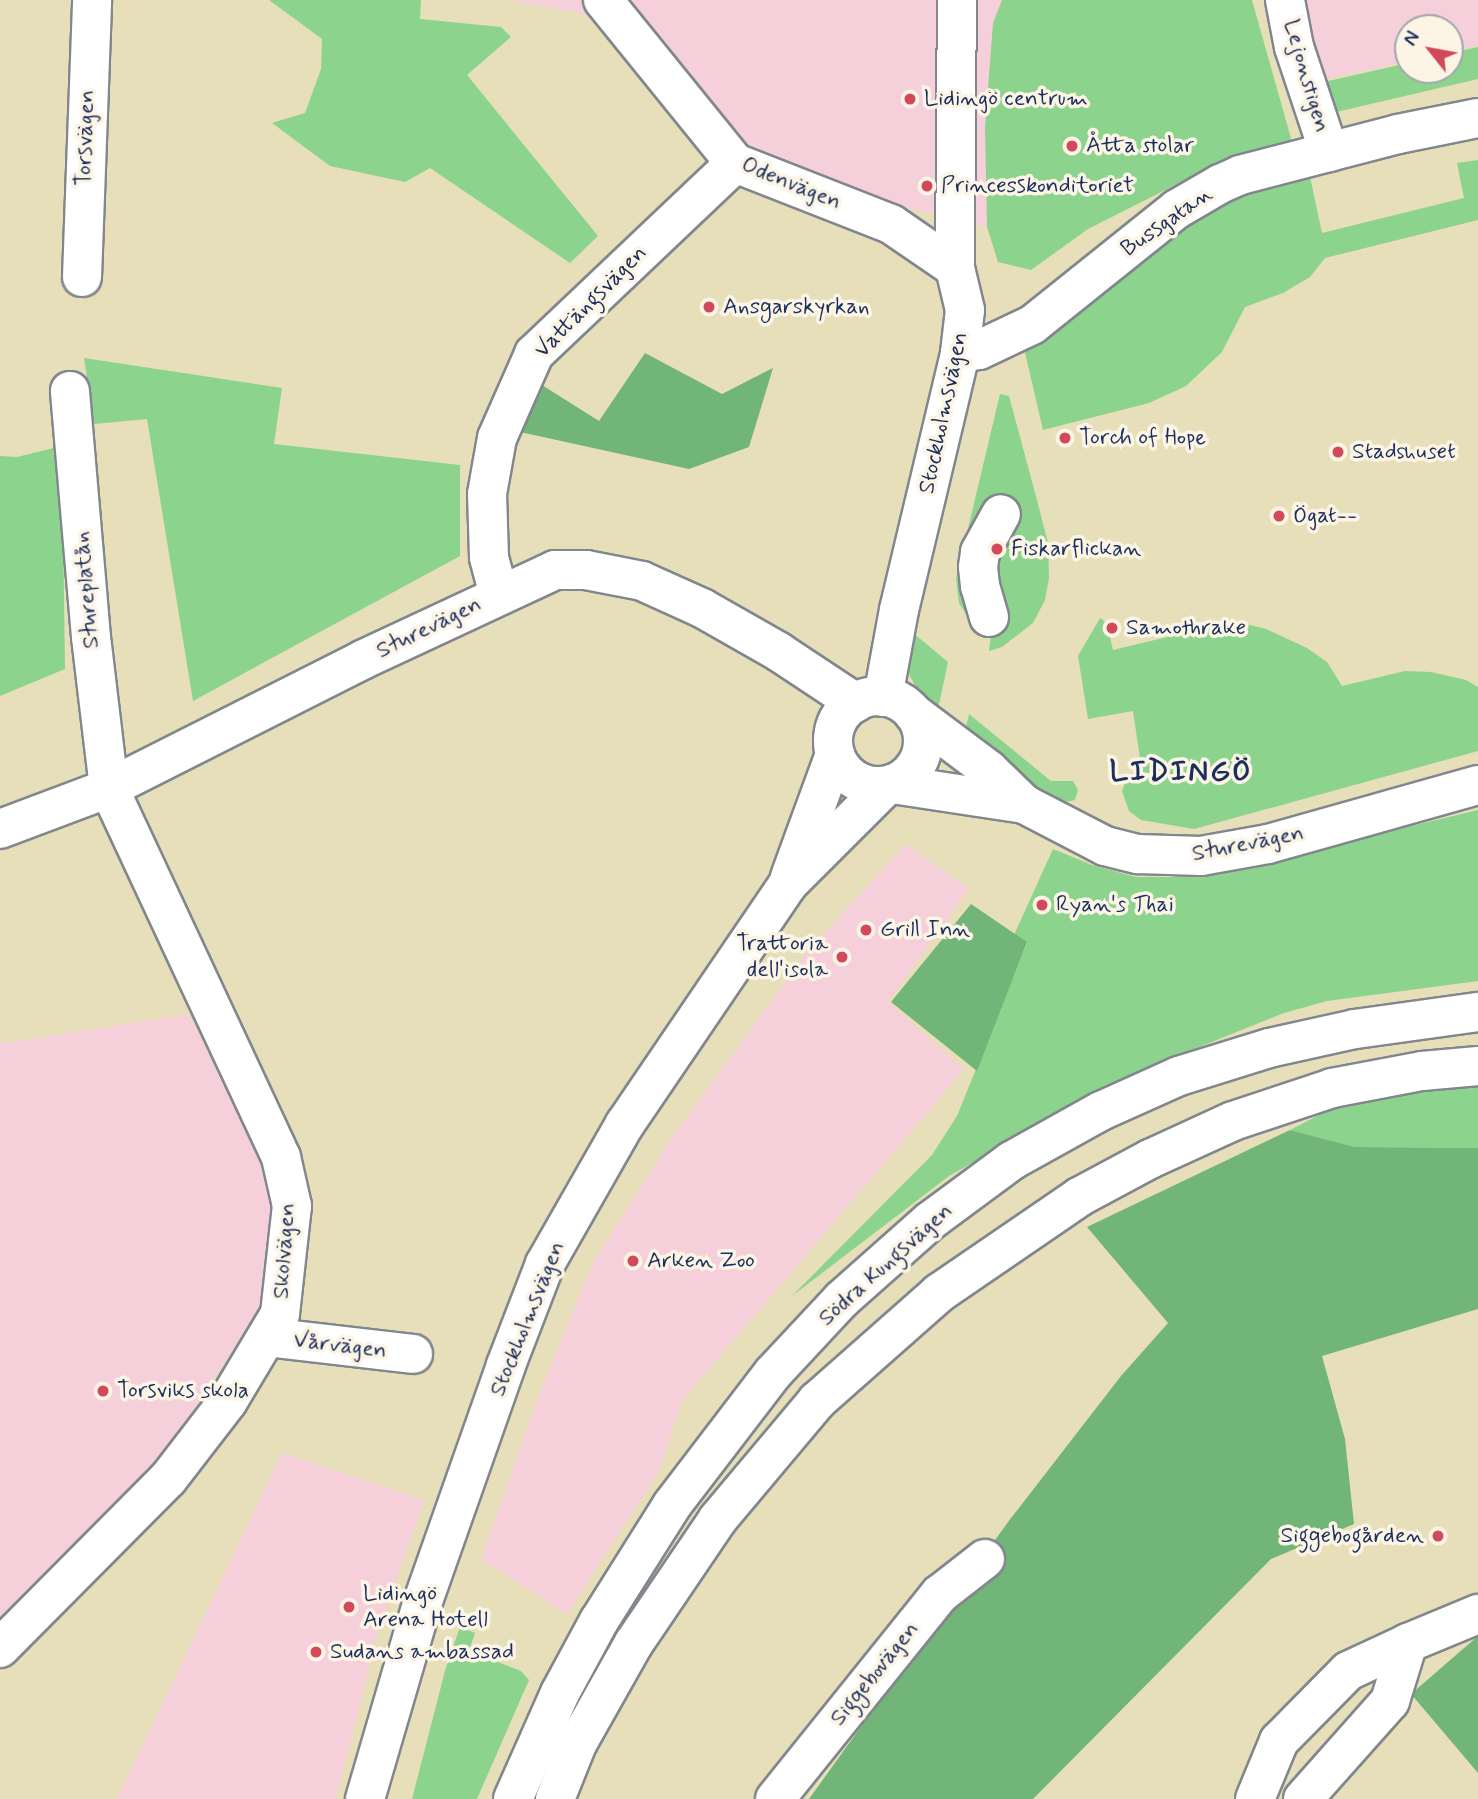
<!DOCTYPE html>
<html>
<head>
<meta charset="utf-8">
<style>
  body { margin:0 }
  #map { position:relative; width:1478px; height:1799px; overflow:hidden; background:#e7dfb9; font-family:Mynerve,sans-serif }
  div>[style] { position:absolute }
  .built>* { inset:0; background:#f5cfda }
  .green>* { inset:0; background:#8cd38e }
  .forest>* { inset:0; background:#71b579 }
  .roads { filter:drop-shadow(2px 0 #81878c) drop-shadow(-2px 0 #81878c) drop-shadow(0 2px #81878c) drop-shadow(0 -2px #81878c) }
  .minor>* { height:38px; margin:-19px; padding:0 19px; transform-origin:19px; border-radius:19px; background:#fff }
  .minor>.ring { margin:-19px; padding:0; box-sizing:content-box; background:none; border:38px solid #fff; border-radius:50% }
  .major>* { height:38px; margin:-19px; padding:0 19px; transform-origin:19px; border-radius:19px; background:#fff }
  .dots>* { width:19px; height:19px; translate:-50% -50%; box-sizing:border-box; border:4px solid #fcf5e5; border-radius:50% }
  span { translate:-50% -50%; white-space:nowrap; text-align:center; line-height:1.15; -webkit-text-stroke:7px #fcf5e5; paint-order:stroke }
  .street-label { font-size:23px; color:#1b2f5e }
  .poi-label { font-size:23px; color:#1b2f5e }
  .left { translate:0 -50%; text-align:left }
  .right { translate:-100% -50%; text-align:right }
  .district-label { font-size:30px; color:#1b2f5e; font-weight:700; letter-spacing:2px }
  .north { position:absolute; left:1394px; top:14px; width:70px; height:70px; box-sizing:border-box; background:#fcf5e5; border:2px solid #a2a6af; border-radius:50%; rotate:301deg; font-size:19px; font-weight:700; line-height:28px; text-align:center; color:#1b2f5e }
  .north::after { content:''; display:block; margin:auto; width:24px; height:32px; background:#d1495b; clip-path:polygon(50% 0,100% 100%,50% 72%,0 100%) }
</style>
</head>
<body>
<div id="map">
  <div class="built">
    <i style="clip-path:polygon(503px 0,1002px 0,996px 14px,985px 127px,987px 227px,834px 190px,742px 151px,602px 17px)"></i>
    <i style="clip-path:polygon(1300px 0,1478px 0,1478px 46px,1450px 52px,1450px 28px,1408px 28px,1408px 61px,1318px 81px)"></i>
    <i style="clip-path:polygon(906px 844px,969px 889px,888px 1002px,964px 1069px,682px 1401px,659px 1471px,567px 1614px,481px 1559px,539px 1395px,592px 1265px,672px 1137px,809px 950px)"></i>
    <i style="clip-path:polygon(189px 1014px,275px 1191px,263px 1304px,148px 1478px,0 1627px,0 1044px)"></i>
    <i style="clip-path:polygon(282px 1453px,424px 1500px,375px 1642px,336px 1799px,117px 1799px)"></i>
  </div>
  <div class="green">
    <i style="clip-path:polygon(269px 0,421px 0,420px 19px,501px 27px,511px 37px,467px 75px,598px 236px,570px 263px,430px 168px,405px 182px,330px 166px,272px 123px,305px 113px,321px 69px,322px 39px)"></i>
    <i style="clip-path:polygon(1002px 0,1252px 0,1292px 142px,1235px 159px,1193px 176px,1088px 229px,1031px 270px,998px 262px,987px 227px,985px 127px,993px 23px)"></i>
    <i style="clip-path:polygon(1478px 47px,1478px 79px,1332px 113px,1324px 82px,1408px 63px,1408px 70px,1450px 70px,1450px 53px)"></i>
    <i style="clip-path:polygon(1478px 160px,1478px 220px,1325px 258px,1310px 277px,1283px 293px,1245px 307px,1222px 352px,1186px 386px,1149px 403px,1043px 430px,1024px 348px,1163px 237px,1224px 200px,1309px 172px,1322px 233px,1464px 198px,1457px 163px)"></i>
    <i style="clip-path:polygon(84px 358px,282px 388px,274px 444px,460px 465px,460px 556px,193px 701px,147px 419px,94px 424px)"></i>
    <i style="clip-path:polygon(1000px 394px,1009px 396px,1038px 504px,1048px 543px,1049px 578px,1045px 600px,1033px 623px,1002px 647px,989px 651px,991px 633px,966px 614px,959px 603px,956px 579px)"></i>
    <i style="clip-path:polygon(62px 446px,65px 669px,0 696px,0 456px,17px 457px)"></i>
    <i style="clip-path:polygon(1100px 618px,1107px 623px,1113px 650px,1234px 621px,1266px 629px,1307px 648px,1327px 662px,1342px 686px,1405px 671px,1431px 672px,1466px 680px,1478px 687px,1478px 751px,1194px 829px,1141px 820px,1129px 811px,1122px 791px,1127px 778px,1141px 765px,1133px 711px,1088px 719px,1078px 656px)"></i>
    <i style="clip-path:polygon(906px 627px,948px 662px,938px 709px,921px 697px,910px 676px,904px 653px)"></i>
    <i style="clip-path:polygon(969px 714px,1051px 781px,1073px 781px,1078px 790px,1075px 800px,1061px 803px,964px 736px)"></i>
    <i style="clip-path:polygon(1478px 810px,1478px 981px,1327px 1001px,1284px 1013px,1172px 1058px,1058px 1114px,949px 1176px,792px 1296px,932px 1155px,957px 1116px,1027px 943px,1014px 935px,1053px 849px,1092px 865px,1136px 877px,1199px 877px)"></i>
    <i style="clip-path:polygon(1478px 1084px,1478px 1148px,1355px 1147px,1290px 1130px,1342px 1103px,1392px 1093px)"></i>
    <i style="clip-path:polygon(460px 1627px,475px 1633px,469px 1651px,521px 1671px,529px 1680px,477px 1799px,412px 1799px,446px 1667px)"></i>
  </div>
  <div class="forest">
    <i style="clip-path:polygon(645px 353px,722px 394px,773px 368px,749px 447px,689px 469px,511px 430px,534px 380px,599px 421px)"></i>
    <i style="clip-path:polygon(971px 904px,1027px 942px,977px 1071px,891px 1002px)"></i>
    <i style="clip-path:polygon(1290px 1130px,1355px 1147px,1478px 1148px,1478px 1309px,1322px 1356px,1345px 1439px,1354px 1524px,1271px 1559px,1033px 1799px,809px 1799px,1008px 1522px,1121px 1376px,1168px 1323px,1087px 1227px)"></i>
    <i style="clip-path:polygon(1478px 1636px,1478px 1773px,1411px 1694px)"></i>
  </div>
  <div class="roads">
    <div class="minor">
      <i style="left:603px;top:0;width:210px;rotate:51deg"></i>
      <i style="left:735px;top:163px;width:168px;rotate:21.4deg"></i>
      <i style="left:891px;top:224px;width:78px;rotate:34.5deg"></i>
      <i style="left:1285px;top:0;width:48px;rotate:79.2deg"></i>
      <i style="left:1294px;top:47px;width:111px;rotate:71.6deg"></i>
      <i style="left:82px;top:277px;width:277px;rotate:-87.9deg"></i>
      <i style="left:960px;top:353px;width:19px;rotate:-9deg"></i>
      <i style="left:979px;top:350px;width:59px;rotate:-25.3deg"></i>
      <i style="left:1032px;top:325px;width:186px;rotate:-38.7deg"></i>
      <i style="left:1177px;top:209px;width:50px;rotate:-30.2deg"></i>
      <i style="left:1220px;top:184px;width:22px;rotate:-24deg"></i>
      <i style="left:1240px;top:175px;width:163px;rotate:-14.5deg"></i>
      <i style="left:1398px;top:134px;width:82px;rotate:-11.3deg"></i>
      <i style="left:499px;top:595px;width:39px;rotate:-105deg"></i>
      <i style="left:489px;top:557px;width:63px;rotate:-91.8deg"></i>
      <i style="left:487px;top:494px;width:57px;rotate:-79.9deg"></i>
      <i style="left:497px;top:438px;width:92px;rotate:-66.2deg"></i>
      <i style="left:534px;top:354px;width:277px;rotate:-43.5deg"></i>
      <i style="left:989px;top:617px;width:32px;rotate:-106deg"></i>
      <i style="left:980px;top:586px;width:19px;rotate:-96deg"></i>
      <i style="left:978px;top:567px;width:15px;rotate:-82deg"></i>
      <i style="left:980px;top:552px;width:43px;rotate:-61.1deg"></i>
      <i class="ring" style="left:833px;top:696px;width:52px;height:52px"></i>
      <i style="left:883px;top:697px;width:88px;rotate:-79.6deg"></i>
      <i style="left:899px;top:610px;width:264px;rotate:-76.6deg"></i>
      <i style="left:960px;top:353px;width:43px;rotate:-83.4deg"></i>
      <i style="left:965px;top:310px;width:43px;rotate:-103.4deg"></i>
      <i style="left:955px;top:268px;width:268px;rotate:-89.6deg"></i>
      <i style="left:913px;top:713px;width:95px;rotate:36.9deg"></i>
      <i style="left:989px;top:770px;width:49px;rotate:44.2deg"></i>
      <i style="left:1024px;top:804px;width:91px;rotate:27.4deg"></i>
      <i style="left:1105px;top:846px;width:34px;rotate:14deg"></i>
      <i style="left:1138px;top:854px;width:63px;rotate:1.8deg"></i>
      <i style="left:1201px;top:856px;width:68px;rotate:-10.2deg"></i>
      <i style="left:1268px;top:844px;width:218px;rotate:-15.7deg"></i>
      <i style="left:892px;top:784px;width:134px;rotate:8.6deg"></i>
      <i style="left:0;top:829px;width:116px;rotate:-20.6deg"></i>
      <i style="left:109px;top:788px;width:284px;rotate:-26.8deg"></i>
      <i style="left:362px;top:660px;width:213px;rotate:-25deg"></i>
      <i style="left:555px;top:570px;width:31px"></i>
      <i style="left:586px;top:570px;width:57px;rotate:11.1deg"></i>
      <i style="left:642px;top:581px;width:66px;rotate:24.2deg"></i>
      <i style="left:702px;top:608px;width:89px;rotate:29.7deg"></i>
      <i style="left:779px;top:652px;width:92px;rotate:33.5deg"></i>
      <i style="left:790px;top:877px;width:131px;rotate:-69.9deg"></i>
      <i style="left:267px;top:1337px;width:147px;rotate:6.6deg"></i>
      <i style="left:0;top:1648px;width:238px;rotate:-45.2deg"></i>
      <i style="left:168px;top:1479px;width:98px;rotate:-52.4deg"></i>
      <i style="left:228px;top:1401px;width:101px;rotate:-59.1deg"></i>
      <i style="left:280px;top:1314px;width:109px;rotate:-83.7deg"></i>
      <i style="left:292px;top:1206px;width:50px;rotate:-102.7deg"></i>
      <i style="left:281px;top:1157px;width:407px;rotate:-115deg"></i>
      <i style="left:109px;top:788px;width:152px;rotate:-96.8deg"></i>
      <i style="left:91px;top:637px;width:247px;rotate:-94.9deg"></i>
      <i style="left:365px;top:1799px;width:203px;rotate:-73.7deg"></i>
      <i style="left:422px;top:1604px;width:253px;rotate:-70.6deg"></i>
      <i style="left:506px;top:1365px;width:108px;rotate:-68.9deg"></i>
      <i style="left:545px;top:1264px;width:161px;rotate:-60.3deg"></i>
      <i style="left:625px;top:1124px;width:290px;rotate:-55.8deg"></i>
      <i style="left:788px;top:884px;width:139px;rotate:-45deg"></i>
      <i style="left:775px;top:1799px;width:263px;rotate:-51.2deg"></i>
      <i style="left:940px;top:1594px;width:57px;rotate:-37.9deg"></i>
      <i style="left:1255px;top:1799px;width:63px;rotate:-67.5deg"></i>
      <i style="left:1279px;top:1741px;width:98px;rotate:-45.4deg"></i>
      <i style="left:1348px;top:1671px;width:66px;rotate:-25deg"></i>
      <i style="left:1303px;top:1799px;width:131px;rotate:-48.4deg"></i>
      <i style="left:1390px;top:1701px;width:61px;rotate:-72.8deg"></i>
      <i style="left:1408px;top:1643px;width:76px;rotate:-22.5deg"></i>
    </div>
    <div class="major">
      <i style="left:513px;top:1799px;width:116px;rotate:-66.1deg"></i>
      <i style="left:560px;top:1693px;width:82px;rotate:-61.6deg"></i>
      <i style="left:599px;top:1621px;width:137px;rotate:-57.8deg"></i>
      <i style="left:672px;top:1505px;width:166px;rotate:-52.6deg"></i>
      <i style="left:773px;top:1373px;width:100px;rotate:-47deg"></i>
      <i style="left:841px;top:1300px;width:119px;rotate:-41.6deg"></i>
      <i style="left:930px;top:1221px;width:101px;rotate:-36.5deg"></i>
      <i style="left:1011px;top:1161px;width:103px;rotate:-29.1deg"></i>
      <i style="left:1101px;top:1111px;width:85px;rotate:-24.2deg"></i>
      <i style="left:1179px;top:1076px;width:94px;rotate:-17.3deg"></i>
      <i style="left:1269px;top:1048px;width:88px;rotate:-12.5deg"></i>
      <i style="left:1355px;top:1029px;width:124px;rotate:-7.9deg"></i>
      <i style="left:555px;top:1799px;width:59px;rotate:-68.2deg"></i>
      <i style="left:577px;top:1744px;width:116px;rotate:-60.6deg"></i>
      <i style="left:634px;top:1643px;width:150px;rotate:-55.9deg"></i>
      <i style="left:718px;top:1519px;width:154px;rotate:-50deg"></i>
      <i style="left:817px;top:1401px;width:163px;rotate:-41.5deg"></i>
      <i style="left:939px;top:1293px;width:170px;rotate:-34.4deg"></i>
      <i style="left:1079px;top:1197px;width:81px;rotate:-28.2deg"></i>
      <i style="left:1150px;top:1159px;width:91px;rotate:-24.6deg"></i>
      <i style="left:1233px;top:1121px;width:104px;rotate:-18.4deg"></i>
      <i style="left:1332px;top:1088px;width:92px;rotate:-10.7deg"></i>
      <i style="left:1422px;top:1071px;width:56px;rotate:-5.1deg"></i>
    </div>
  </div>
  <div class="dots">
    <i style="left:910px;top:99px;background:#d1495b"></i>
    <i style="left:1072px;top:146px;background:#d1495b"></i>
    <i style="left:927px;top:186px;background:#d1495b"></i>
    <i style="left:709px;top:307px;background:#d1495b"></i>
    <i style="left:1065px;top:438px;background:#d1495b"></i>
    <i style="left:1338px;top:452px;background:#d1495b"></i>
    <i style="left:1279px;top:516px;background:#d1495b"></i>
    <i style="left:997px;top:549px;background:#d1495b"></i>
    <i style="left:1112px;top:628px;background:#d1495b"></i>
    <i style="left:1042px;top:905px;background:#d1495b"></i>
    <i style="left:866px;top:930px;background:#d1495b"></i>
    <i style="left:842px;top:957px;background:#d1495b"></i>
    <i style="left:633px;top:1261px;background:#d1495b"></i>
    <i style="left:103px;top:1391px;background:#d1495b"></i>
    <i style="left:1438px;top:1536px;background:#d1495b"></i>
    <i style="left:349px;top:1607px;background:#d1495b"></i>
    <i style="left:316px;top:1652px;background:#d1495b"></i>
  </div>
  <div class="street-label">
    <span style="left:1306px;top:76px;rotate:74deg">Lejonstigen</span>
    <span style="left:86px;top:138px;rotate:-88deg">Torsvägen</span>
    <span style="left:791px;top:184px;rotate:22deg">Odenvägen</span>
    <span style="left:1167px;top:222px;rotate:-35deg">Bussgatan</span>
    <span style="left:591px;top:302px;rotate:-45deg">Vattängsvägen</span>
    <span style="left:944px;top:413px;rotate:-78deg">Stockholmsvägen</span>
    <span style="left:87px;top:590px;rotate:-95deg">Stureplatån</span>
    <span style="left:429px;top:628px;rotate:-26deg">Sturevägen</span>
    <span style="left:1248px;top:844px;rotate:-11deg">Sturevägen</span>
    <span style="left:285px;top:1251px;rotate:-86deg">Skolvägen</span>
    <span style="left:886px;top:1265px;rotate:-42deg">Södra Kungsvägen</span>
    <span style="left:528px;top:1319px;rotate:-68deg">Stockholmsvägen</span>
    <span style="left:340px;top:1346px;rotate:7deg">Vårvägen</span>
    <span style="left:875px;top:1674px;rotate:-51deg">Siggebovägen</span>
  </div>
  <div class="poi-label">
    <span class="left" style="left:924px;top:99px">Lidingö centrum</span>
    <span class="left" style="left:1086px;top:146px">Åtta stolar</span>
    <span class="left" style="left:941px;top:186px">Princesskonditoriet</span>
    <span class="left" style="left:723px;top:307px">Ansgarskyrkan</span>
    <span class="left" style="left:1079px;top:438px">Torch of Hope</span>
    <span class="left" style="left:1352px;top:452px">Stadshuset</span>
    <span class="left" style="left:1293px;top:516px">Ögat--</span>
    <span class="left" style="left:1011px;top:549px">Fiskarflickan</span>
    <span class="left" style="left:1126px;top:628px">Samothrake</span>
    <span class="left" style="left:1056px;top:905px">Ryan's Thai</span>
    <span class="left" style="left:880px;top:930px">Grill Inn</span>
    <span class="right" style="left:828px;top:957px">Trattoria<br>dell'isola</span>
    <span class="left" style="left:647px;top:1261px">Arken Zoo</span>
    <span class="left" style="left:117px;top:1391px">Torsviks skola</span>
    <span class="right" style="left:1424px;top:1536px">Siggebogården</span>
    <span class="left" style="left:363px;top:1607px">Lidingö<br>Arena Hotell</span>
    <span class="left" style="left:330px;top:1652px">Sudans ambassad</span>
  </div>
  <div class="district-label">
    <span style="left:1181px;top:772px">LIDINGÖ</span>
  </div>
  <div class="north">N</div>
</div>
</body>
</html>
